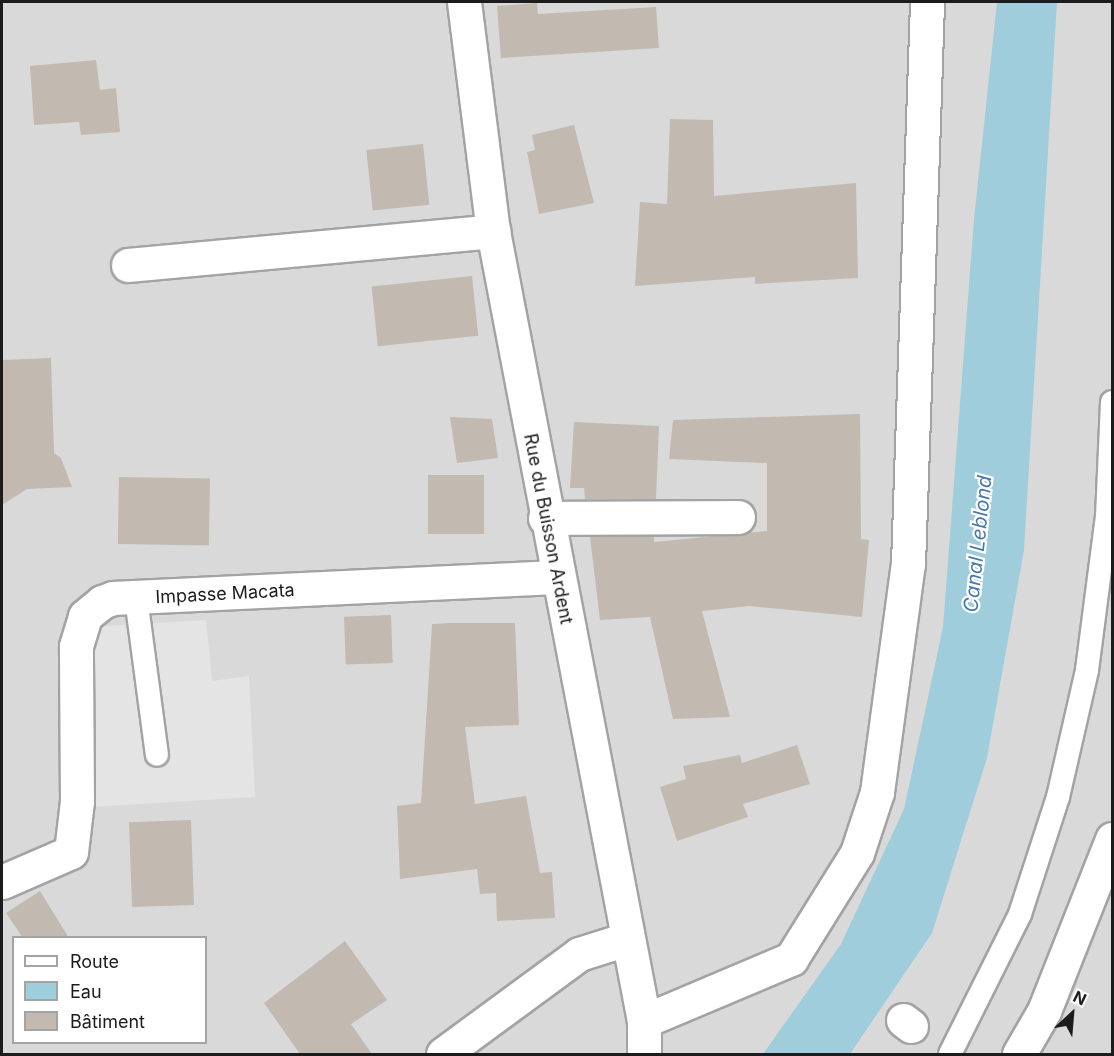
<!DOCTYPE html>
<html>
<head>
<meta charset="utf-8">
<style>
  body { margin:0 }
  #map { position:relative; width:1114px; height:1056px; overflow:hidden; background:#edeae1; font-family:Inter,sans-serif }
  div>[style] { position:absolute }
  .residential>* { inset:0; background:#dad9d9 }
  .parking>* { inset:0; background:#e4e4e4 }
  .water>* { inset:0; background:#a0cddc }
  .building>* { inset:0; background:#c2b9b1; transform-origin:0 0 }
  .roads { filter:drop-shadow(2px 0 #a3a3a3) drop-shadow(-2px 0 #a3a3a3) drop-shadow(0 2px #a3a3a3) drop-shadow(0 -2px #a3a3a3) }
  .service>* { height:22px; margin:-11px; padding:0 11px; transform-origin:11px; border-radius:11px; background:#fff }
  .pedestrian>* { height:33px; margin:-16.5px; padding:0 16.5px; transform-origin:16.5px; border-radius:16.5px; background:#fff }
  .minor>* { height:33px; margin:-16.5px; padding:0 16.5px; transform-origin:16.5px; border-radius:16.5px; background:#fff }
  span { translate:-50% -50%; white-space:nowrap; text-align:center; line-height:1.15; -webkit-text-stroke:4.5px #fff; paint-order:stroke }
  .street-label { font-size:18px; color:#1c1c1c }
  .water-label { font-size:20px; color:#4878ab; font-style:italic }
  .frame { position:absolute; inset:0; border:3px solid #1c1c1c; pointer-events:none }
  .legend { position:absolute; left:12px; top:936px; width:195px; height:108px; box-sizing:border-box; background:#fff; border:2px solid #a4a4a4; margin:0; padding:8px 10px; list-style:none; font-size:18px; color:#1c1c1c }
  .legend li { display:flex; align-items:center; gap:12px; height:30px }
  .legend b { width:30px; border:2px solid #a4a4a4 }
  .north { position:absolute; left:1042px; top:984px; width:60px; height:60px; -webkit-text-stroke:4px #fff; paint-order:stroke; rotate:26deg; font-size:16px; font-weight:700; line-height:24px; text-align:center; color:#1c1c1c }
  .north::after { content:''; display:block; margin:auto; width:21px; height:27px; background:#1c1c1c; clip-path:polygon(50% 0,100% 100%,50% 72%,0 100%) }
</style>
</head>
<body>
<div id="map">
  <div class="residential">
    <i style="clip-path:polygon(evenodd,2px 2px,1112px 2px,1112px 1054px,2px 1054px,2px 2px,14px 938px,206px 938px,206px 1042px,14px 1042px,14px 938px)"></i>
  </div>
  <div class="parking">
    <i style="clip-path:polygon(206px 620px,212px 681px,249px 676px,255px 797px,91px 807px,89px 627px)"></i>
  </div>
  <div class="water">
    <i style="clip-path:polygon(997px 2px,1057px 2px,1024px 550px,987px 758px,932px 933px,850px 1054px,763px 1054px,841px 944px,904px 809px,943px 627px,974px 219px)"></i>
  </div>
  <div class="building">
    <i style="clip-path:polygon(537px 3px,538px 14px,656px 7px,659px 48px,501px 58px,497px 6px)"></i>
    <i style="clip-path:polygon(96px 60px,100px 90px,116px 88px,120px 132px,81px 135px,79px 122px,34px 125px,30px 66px)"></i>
    <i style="clip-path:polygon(670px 119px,713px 120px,714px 196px,856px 183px,858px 278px,755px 284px,755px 277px,635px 286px,640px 202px,667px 204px)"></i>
    <i style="clip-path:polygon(574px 125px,594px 203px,539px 214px,527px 152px,535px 150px,532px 135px)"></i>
    <i style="left:423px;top:144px;width:61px;height:57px;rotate:84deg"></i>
    <i style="left:472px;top:276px;width:60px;height:101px;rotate:84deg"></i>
    <i style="clip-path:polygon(51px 358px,54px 453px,61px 458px,72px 487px,27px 489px,2px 505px,2px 360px)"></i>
    <i style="clip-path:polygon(860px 414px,861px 539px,869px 540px,862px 617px,749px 606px,702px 611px,730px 717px,673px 719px,650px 617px,600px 620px,590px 537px,654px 536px,654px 542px,767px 531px,767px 463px,669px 459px,673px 420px)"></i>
    <i style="clip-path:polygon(450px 417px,492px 419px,498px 458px,457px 463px)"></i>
    <i style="clip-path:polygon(574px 422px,659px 426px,656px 499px,585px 499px,584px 488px,570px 488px)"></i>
    <i style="left:428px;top:475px;width:56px;height:59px"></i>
    <i style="left:119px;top:477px;width:91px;height:67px;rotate:1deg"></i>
    <i style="left:391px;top:615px;width:48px;height:47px;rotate:88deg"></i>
    <i style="clip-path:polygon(450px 623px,515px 623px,519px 725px,465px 727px,475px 804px,526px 796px,540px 873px,552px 872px,555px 918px,497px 921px,496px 893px,480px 894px,477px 869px,400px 879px,397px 806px,421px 803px,432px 624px)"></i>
    <i style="clip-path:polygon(797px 745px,810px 784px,743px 804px,748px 817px,677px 841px,660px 787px,686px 779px,683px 766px,740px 755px,742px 763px)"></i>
    <i style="left:191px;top:820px;width:85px;height:62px;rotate:88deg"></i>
    <i style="clip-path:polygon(40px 891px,69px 938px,23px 938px,6px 913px)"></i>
    <i style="clip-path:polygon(345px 941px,387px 1000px,351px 1024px,372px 1054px,300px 1054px,264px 1003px)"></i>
  </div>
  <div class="roads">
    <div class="service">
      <i style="left:136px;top:598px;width:158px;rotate:82.4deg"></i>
      <i style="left:950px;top:1054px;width:157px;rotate:-63.4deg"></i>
      <i style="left:1020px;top:914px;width:123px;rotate:-72deg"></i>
      <i style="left:1058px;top:797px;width:130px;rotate:-77.1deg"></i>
      <i style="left:1087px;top:670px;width:154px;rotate:-82.6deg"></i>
      <i style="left:1107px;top:517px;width:115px;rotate:-87.5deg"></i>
    </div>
    <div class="pedestrian">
      <i style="left:903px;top:1020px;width:10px;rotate:37deg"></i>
    </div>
    <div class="minor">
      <i style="left:464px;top:2px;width:231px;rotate:82.8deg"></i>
      <i style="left:493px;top:231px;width:804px;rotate:79.18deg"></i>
      <i style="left:644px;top:1021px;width:33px;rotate:90deg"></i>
      <i style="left:128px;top:265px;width:367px;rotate:-5.3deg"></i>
      <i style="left:545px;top:518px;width:193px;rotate:-0.3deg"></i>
      <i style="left:2px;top:882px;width:75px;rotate:-23.5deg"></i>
      <i style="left:71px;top:852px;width:51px;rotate:-83.3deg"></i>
      <i style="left:77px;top:801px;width:155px;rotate:-90.4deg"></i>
      <i style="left:76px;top:646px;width:31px;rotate:-73deg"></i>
      <i style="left:85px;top:616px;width:22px;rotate:-39deg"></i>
      <i style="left:102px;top:602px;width:12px;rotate:-20deg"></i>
      <i style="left:113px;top:598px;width:443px;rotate:-2.7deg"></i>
      <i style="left:644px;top:1021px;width:160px;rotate:-22.9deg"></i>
      <i style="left:791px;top:959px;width:125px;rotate:-58.1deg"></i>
      <i style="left:857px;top:853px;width:64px;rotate:-71.8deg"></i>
      <i style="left:877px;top:792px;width:230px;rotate:-82.3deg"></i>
      <i style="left:908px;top:564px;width:562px;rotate:-88.06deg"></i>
      <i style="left:443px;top:1054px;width:169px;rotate:-36.3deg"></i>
      <i style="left:579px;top:954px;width:50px;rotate:-17.4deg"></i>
      <i style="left:1019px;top:1054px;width:50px;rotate:-59.8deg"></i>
      <i style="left:1044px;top:1011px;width:185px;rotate:-68.4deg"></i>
    </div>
  </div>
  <div class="street-label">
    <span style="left:548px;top:529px;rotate:79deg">Rue du Buisson Ardent</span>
    <span style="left:225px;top:594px;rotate:-3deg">Impasse Macata</span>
  </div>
  <div class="water-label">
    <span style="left:978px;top:544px;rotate:-84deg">Canal Leblond</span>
  </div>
  <div class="frame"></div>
  <ul class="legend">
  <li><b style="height:8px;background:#fff"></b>Route</li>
  <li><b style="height:16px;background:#a0cddc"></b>Eau</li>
  <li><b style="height:16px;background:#c2b9b1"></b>Bâtiment</li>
  </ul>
  <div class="north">N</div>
</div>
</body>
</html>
